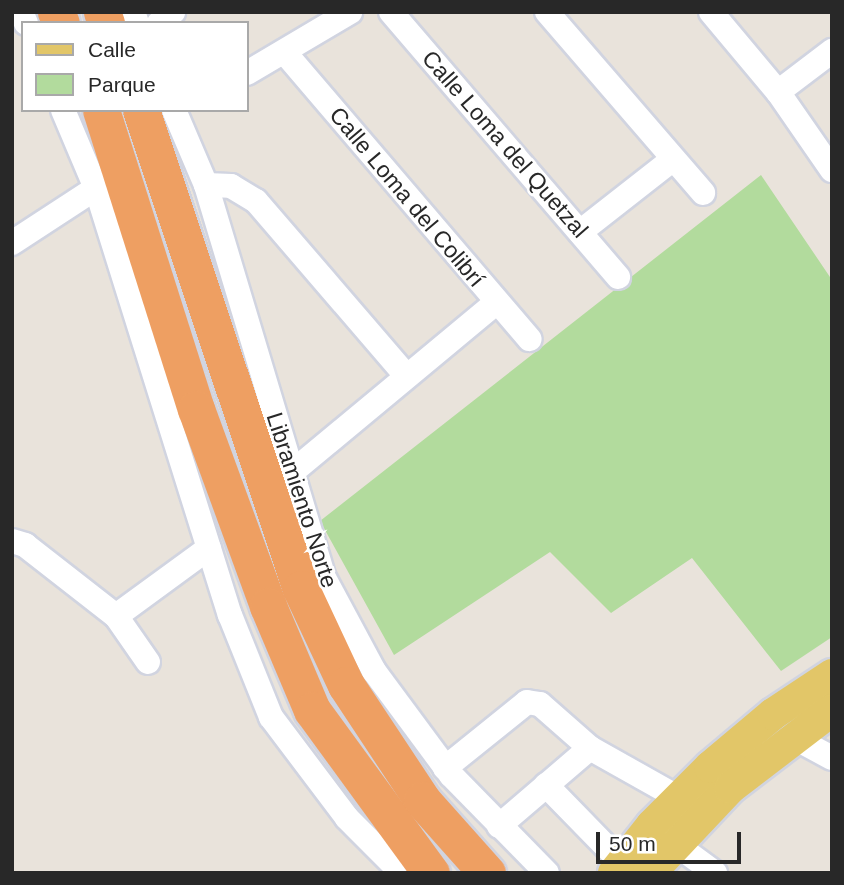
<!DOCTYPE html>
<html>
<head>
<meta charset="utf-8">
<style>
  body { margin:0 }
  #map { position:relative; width:844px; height:885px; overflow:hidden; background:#e9e3db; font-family:Helvetica,sans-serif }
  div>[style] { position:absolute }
  .green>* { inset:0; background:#b2db9d }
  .roads { filter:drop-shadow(2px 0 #d1d4e0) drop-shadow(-2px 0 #d1d4e0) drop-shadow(0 2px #d1d4e0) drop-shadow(0 -2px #d1d4e0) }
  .minor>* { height:24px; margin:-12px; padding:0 12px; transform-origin:12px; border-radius:12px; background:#fff }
  .major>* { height:32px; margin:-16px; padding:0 16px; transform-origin:16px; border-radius:16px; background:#e2c668 }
  .highway>* { height:37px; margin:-18.5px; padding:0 18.5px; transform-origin:18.5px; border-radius:18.5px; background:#ee9f62 }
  span { translate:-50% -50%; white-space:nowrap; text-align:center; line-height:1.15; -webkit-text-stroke:5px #fff; paint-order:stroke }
  .street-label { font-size:23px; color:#282828 }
  .frame { position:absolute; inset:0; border:14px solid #282828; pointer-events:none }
  .legend { position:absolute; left:21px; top:21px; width:228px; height:91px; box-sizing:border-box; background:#fff; border:2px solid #a9a9a9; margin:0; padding:9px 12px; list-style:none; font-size:21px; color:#282828 }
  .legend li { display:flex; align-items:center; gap:14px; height:35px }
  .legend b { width:35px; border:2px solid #a9a9a9 }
  .scale { position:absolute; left:596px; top:832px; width:145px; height:32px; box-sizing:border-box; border:4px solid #282828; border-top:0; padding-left:9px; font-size:21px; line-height:24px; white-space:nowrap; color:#282828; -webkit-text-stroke:5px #fff; paint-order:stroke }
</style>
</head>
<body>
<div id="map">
  <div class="green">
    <i style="clip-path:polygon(761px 175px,832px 280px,832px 637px,781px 671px,692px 558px,611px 613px,550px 552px,394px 655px,320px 521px)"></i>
  </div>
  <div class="roads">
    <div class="minor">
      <i style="left:21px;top:12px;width:12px;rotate:66deg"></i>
      <i style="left:133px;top:12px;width:12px;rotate:70deg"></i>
      <i style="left:391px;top:12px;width:349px;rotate:49.4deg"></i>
      <i style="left:547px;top:12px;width:239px;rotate:49.2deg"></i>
      <i style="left:711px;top:12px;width:104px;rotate:50.1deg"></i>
      <i style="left:778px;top:92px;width:95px;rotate:55.3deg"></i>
      <i style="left:159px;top:23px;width:18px;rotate:-38deg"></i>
      <i style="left:286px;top:54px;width:375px;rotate:49.5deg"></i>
      <i style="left:247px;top:73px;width:120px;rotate:-30.6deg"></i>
      <i style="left:778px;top:92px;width:68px;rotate:-37.2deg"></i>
      <i style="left:63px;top:110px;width:85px;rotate:67.1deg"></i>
      <i style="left:96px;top:188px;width:448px;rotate:72.6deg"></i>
      <i style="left:230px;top:615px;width:110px;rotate:68.1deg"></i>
      <i style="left:271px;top:717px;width:126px;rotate:53deg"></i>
      <i style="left:347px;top:818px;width:78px;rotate:45deg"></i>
      <i style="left:174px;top:110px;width:82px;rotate:66.9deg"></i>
      <i style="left:206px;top:185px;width:408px;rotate:73.3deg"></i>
      <i style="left:323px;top:576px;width:108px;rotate:61.8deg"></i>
      <i style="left:374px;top:671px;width:129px;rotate:53.5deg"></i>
      <i style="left:451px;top:775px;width:137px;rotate:45.6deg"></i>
      <i style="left:206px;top:185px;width:25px;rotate:2deg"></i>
      <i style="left:231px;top:186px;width:29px;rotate:31deg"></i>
      <i style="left:256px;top:201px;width:228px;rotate:49.3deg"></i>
      <i style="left:580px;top:232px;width:118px;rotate:-38.1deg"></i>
      <i style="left:12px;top:243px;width:100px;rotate:-33.2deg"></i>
      <i style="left:291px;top:473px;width:266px;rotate:-39.7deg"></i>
      <i style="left:12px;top:541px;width:14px;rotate:17deg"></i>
      <i style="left:25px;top:545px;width:115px;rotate:38deg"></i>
      <i style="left:116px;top:616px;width:115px;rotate:-36.2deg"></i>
      <i style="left:116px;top:616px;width:56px;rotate:55.2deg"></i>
      <i style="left:793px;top:737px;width:44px;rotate:28.3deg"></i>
      <i style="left:445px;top:768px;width:105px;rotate:-38.8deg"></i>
      <i style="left:527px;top:702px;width:13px;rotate:9deg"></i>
      <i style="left:540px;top:704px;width:67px;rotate:41.3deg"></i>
      <i style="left:546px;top:785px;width:109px;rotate:45.7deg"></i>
      <i style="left:499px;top:826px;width:120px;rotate:-40.6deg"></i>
      <i style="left:590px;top:748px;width:102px;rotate:29.3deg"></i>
      <i style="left:674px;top:843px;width:51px;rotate:36.2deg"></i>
    </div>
    <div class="major">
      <i style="left:614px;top:873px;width:61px;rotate:-51.6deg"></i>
      <i style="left:652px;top:825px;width:82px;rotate:-45deg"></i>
      <i style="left:710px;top:767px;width:82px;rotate:-40.1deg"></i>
      <i style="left:773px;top:714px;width:71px;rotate:-33.5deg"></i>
      <i style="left:650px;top:873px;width:117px;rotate:-46.7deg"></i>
      <i style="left:730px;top:788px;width:128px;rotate:-37.4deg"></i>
    </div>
    <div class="highway">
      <i style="left:56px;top:12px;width:12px;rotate:66deg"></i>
      <i style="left:102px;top:12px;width:12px;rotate:70deg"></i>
      <i style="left:101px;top:110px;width:314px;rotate:72.4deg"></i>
      <i style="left:196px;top:409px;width:210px;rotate:69.9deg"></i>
      <i style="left:268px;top:606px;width:113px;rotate:67.1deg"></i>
      <i style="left:312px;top:710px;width:202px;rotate:53.9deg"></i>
      <i style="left:141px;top:110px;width:505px;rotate:71.53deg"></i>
      <i style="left:301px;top:589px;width:106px;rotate:64.9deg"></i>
      <i style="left:346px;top:685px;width:138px;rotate:56.5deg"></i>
      <i style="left:422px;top:800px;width:98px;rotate:48.3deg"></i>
    </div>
  </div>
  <div class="street-label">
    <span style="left:505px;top:144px;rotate:49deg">Calle Loma del Quetzal</span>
    <span style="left:407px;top:197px;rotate:50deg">Calle Loma del Colibrí</span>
    <span style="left:302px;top:500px;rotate:72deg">Libramiento Norte</span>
  </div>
  <div class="frame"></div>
  <ul class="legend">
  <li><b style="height:9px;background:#e2c668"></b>Calle</li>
  <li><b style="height:19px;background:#b2db9d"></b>Parque</li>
  </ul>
  <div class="scale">50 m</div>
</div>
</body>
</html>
